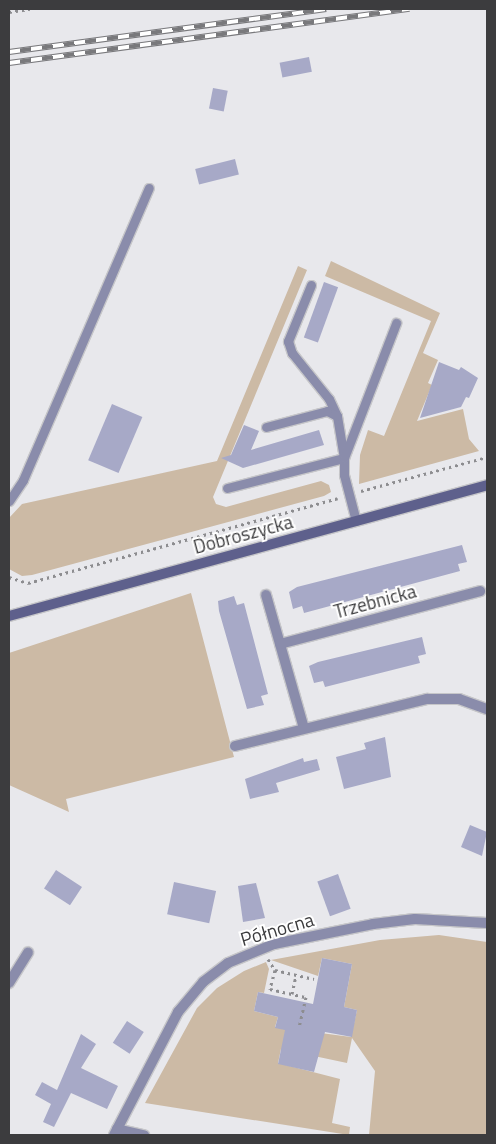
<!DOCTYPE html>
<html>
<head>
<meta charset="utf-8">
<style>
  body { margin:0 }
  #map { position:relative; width:496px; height:1144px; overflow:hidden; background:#e8e8ec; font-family:"Titillium Web",sans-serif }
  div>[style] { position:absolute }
  .green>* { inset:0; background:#ccbaa5 }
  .building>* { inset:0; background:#a7a9c7; transform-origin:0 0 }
  .path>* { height:3px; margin-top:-1.5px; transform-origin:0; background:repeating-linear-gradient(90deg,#8d8d90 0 2.5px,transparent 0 6.5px) }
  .roads { filter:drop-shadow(1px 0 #c6c6c9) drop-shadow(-1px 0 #c6c6c9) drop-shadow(0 1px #c6c6c9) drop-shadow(0 -1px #c6c6c9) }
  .service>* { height:9px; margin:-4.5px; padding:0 4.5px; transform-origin:4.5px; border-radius:4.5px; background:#8a8cab }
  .minor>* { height:10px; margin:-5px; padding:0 5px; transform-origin:5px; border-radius:5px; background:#8a8cab }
  .secondary>* { height:10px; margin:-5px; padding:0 5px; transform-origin:5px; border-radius:5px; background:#5e608c }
  .rail>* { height:5.5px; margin-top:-2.75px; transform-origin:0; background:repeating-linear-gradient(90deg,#fff 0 11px,#79797c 0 22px); box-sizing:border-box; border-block:1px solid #79797c }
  span { translate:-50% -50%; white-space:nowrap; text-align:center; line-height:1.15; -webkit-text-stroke:4px #fff; paint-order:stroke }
  .street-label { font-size:19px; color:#3c3c3e }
  .frame { position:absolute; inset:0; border:10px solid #3c3c3e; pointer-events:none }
</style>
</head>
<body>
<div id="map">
  <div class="green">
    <i style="clip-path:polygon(331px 261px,440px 313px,423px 353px,438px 360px,428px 383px,432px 385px,417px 421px,463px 409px,469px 439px,479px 451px,359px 484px,360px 455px,368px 430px,384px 436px,431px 321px,325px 276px)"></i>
    <i style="clip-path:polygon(298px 266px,307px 270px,213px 497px,216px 504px,226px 507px,321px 481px,329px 485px,331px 492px,324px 496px,32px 575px,22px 576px,9px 569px,9px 518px,22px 504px,217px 461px)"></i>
    <i style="clip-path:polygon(191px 593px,234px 757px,66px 799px,69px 812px,9px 785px,9px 653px)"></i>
    <i style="clip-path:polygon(439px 935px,487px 942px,487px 1135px,369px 1135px,375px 1071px,352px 1038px,347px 1063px,281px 1049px,278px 1063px,340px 1079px,332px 1123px,350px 1127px,349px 1135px,145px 1103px,197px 1008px,217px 988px,244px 971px,266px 962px,269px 969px,264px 993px,258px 992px,254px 1011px,278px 1017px,275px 1027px,351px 1037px,357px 1010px,344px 1007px,352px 964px,322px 958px,318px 976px,271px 960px,380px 940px)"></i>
  </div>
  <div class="building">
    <i style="left:309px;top:57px;width:15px;height:30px;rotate:79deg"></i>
    <i style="left:213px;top:88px;width:15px;height:21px;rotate:11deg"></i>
    <i style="left:235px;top:159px;width:16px;height:41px;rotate:76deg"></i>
    <i style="left:324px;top:282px;width:15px;height:59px;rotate:20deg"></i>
    <i style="clip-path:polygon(439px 362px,459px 370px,461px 367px,478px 378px,469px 398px,466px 397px,461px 407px,420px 418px)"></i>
    <i style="left:112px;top:404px;width:33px;height:61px;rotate:23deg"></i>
    <i style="clip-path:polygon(244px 425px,259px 431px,251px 450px,319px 430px,324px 445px,243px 468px,221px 458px,231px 455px)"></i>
    <i style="clip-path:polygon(462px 545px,467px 562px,458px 564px,460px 571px,304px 613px,302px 606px,293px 609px,289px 592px,297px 587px)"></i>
    <i style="clip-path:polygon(234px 596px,237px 605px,244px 603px,268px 694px,261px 696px,264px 705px,247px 709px,219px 611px,218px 601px)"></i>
    <i style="clip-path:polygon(422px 637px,426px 654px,418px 656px,420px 663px,325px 687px,323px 681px,314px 683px,309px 666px,318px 662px)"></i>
    <i style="clip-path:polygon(385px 737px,391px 777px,344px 789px,336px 757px,366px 749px,364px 743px)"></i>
    <i style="clip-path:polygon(303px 758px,304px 762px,317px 759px,320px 770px,276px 783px,279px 792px,250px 799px,245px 779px)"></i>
    <i style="clip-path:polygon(470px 825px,487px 832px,482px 856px,461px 847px)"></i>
    <i style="left:56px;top:870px;width:31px;height:22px;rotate:33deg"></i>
    <i style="left:338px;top:874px;width:37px;height:22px;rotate:70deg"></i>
    <i style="left:174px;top:882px;width:43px;height:33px;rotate:12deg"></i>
    <i style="clip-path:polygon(256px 883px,265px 918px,243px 922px,238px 886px)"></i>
    <i style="clip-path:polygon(322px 958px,352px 964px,344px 1007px,357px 1010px,352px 1037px,325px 1032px,314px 1072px,278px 1064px,285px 1030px,275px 1028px,278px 1017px,254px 1011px,258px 992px,313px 1004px)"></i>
    <i style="left:127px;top:1021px;width:20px;height:26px;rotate:33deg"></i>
    <i style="clip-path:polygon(81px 1034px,96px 1044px,81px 1068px,118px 1086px,107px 1109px,71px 1093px,54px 1127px,43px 1122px,51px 1104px,35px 1095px,42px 1082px,57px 1090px)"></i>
  </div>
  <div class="path">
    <i style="left:9px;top:12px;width:21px;rotate:-8deg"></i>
    <i style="left:361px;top:491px;width:131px;rotate:-15.1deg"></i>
    <i style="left:9px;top:577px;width:20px;rotate:18deg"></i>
    <i style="left:28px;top:583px;width:321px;rotate:-15.3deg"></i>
    <i style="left:268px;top:959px;width:13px;rotate:58deg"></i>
    <i style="left:275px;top:970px;width:20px;rotate:105deg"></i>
    <i style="left:270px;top:989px;width:37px;rotate:13deg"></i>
    <i style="left:306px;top:997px;width:32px;rotate:103deg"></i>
    <i style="left:275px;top:970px;width:40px;rotate:13deg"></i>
    <i style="left:292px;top:994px;width:19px;rotate:-78deg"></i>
  </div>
  <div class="roads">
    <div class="service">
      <i style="left:311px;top:285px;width:61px;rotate:112.3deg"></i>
      <i style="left:288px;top:341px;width:13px;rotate:72deg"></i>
      <i style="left:292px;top:353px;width:59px;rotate:51.2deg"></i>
      <i style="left:329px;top:399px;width:19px;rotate:65deg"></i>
      <i style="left:227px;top:488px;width:121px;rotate:-14.4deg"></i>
      <i style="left:344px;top:458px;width:43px;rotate:-99.5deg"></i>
      <i style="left:337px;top:416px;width:11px;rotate:-153deg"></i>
      <i style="left:327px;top:411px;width:63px;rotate:165.3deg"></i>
      <i style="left:9px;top:501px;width:25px;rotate:-56deg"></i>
      <i style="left:23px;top:480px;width:318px;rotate:-66.7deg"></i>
      <i style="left:356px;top:521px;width:48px;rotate:-104.6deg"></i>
      <i style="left:344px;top:475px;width:17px;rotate:-90deg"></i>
      <i style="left:344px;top:458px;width:145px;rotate:-68.9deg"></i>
    </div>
    <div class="minor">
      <i style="left:266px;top:595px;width:138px;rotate:74.1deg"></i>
      <i style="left:280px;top:644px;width:207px;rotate:-14.8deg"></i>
      <i style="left:235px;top:746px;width:198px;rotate:-13.8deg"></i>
      <i style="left:427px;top:699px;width:32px"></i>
      <i style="left:459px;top:699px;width:30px;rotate:20deg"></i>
      <i style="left:9px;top:983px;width:36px;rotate:-58deg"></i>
      <i style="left:117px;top:1129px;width:28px;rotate:13deg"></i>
      <i style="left:114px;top:1135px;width:139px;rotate:-62.5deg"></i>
      <i style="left:178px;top:1012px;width:39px;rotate:-50deg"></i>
      <i style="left:203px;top:982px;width:31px;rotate:-37deg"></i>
      <i style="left:228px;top:963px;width:50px;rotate:-22.4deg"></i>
      <i style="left:274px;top:944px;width:101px;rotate:-11.4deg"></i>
      <i style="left:373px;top:924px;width:42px;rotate:-6.8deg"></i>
      <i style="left:415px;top:919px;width:72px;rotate:3.2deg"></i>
    </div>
    <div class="secondary">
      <i style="left:9px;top:616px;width:496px;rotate:-15.3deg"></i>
    </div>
  </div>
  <div class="rail">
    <i style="left:9px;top:52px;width:320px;rotate:-7.7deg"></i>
    <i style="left:9px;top:63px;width:404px;rotate:-7.7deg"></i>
  </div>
  <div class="street-label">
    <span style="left:243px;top:534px;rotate:-15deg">Dobroszycka</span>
    <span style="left:375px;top:601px;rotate:-15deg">Trzebnicka</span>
    <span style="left:277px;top:929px;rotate:-16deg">Północna</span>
  </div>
  <div class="frame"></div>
</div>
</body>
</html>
